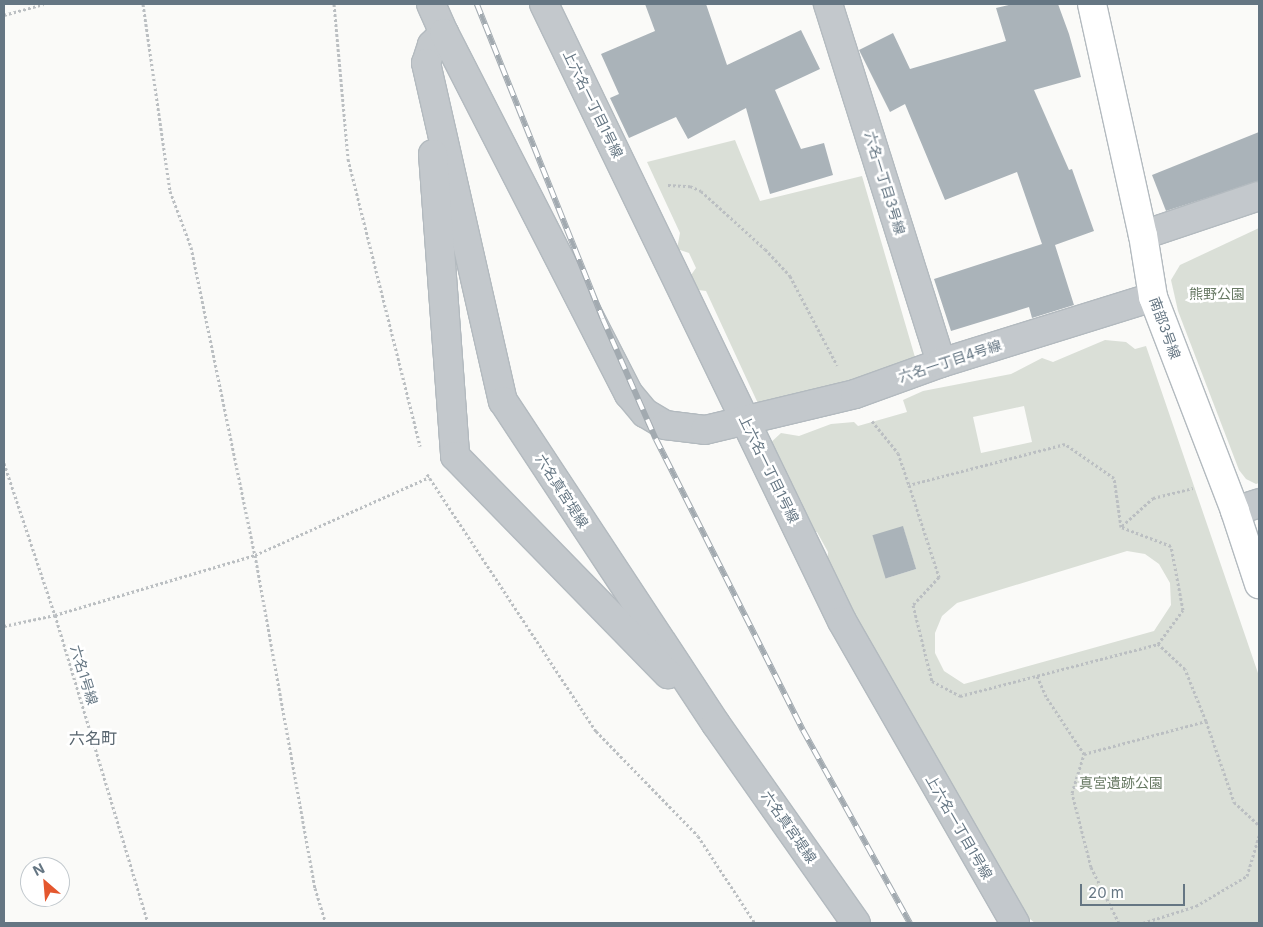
<!DOCTYPE html>
<html>
<head>
<meta charset="utf-8">
<style>
  body { margin:0 }
  #map { position:relative; width:1263px; height:927px; overflow:hidden; background:#fafaf8; font-family:Inter,"Noto Sans JP",sans-serif }
  div>[style] { position:absolute }
  .green>* { inset:0; background:#dadfd7 }
  .building>* { inset:0; background:#aab3b9; transform-origin:0 0 }
  .path>* { height:3px; margin-top:-1.5px; transform-origin:0; background:repeating-linear-gradient(90deg,#bbbfc2 0 2.5px,transparent 0 5px) }
  .roads { filter:drop-shadow(1px 0 #b3babf) drop-shadow(-1px 0 #b3babf) drop-shadow(0 1px #b3babf) drop-shadow(0 -1px #b3babf) }
  .street>* { height:28px; margin:-14px; padding:0 14px; transform-origin:14px; border-radius:14px; background:#c3c8cc }
  .secondary>* { height:28px; margin:-14px; padding:0 14px; transform-origin:14px; border-radius:14px; background:#fff }
  .rail>* { height:5.5px; margin-top:-2.75px; transform-origin:0; background:repeating-linear-gradient(90deg,#fff 0 11px,#a2aab0 0 22px); box-sizing:border-box; border-block:1px solid #a2aab0 }
  span { translate:-50% -50%; white-space:nowrap; text-align:center; line-height:1.15; -webkit-text-stroke:5px #fff; paint-order:stroke }
  .street-label { font-size:14px; color:#657683 }
  .park-label { font-size:14px; color:#687a64 }
  .quarter-label { font-size:16px; color:#57646e }
  .frame { position:absolute; inset:0; border:5px solid #657683; pointer-events:none }
  .north { position:absolute; left:20px; top:857px; width:50px; height:50px; box-sizing:border-box; background:#fff; border:1px solid #c1c8cd; border-radius:50%; rotate:333deg; font-size:14px; font-weight:700; line-height:20px; text-align:center; color:#657683 }
  .north::after { content:''; display:block; margin:auto; width:18px; height:22px; background:#e4572e; clip-path:polygon(50% 0,100% 100%,50% 72%,0 100%) }
  .scale { position:absolute; left:1080px; top:884px; width:105px; height:22px; box-sizing:border-box; border:2px solid #657683; border-top:0; padding-left:6px; font-size:15px; line-height:18px; white-space:nowrap; color:#657683; -webkit-text-stroke:4px #fff; paint-order:stroke }
</style>
</head>
<body>
<div id="map">
  <div class="green">
    <i style="clip-path:polygon(735px 140px,760px 201px,862px 176px,917px 364px,761px 410px,706px 291px,698px 290px,691px 275px,696px 268px,689px 253px,677px 249px,680px 233px,647px 162px)"></i>
    <i style="clip-path:polygon(1259px 228px,1259px 483px,1256px 484px,1246px 479px,1239px 470px,1178px 311px,1171px 280px,1180px 265px)"></i>
    <i style="clip-path:polygon(evenodd,1105px 340px,1126px 342px,1135px 349px,1146px 346px,1259px 676px,1259px 923px,1035px 923px,1016px 908px,944px 769px,937px 770px,827px 570px,828px 552px,817px 532px,808px 535px,799px 514px,802px 503px,788px 477px,777px 474px,767px 446px,781px 433px,799px 436px,831px 424px,854px 422px,858px 426px,907px 412px,903px 400px,923px 391px,1011px 374px,1042px 358px,1053px 362px,1105px 340px,1024px 406px,1032px 442px,981px 453px,973px 417px,1024px 406px,1105px 340px,903px 527px,916px 569px,887px 578px,873px 536px,903px 527px,1105px 340px,1127px 551px,1145px 554px,1159px 564px,1170px 583px,1171px 605px,1154px 631px,964px 684px,944px 671px,935px 653px,935px 633px,942px 616px,957px 603px,1127px 551px)"></i>
  </div>
  <div class="building">
    <i style="clip-path:polygon(645px 4px,706px 4px,727px 65px,801px 30px,820px 69px,775px 90px,801px 149px,824px 143px,833px 175px,770px 194px,746px 108px,688px 139px,676px 117px,629px 138px,610px 98px,619px 94px,601px 54px,655px 31px)"></i>
    <i style="clip-path:polygon(1013px 4px,1058px 4px,1069px 34px,1081px 77px,1034px 90px,1069px 170px,1072px 169px,1094px 231px,1055px 245px,1074px 305px,1032px 318px,1029px 307px,951px 331px,934px 279px,1042px 244px,1017px 172px,945px 200px,905px 104px,890px 112px,859px 50px,893px 33px,910px 69px,1006px 41px,996px 8px)"></i>
    <i style="clip-path:polygon(1259px 132px,1259px 181px,1166px 211px,1152px 175px)"></i>
    <i style="left:903px;top:526px;width:45px;height:32px;rotate:73deg"></i>
  </div>
  <div class="path">
    <i style="left:143px;top:4px;width:189px;rotate:81.8deg"></i>
    <i style="left:170px;top:191px;width:60px;rotate:69.4deg"></i>
    <i style="left:191px;top:247px;width:315px;rotate:78.3deg"></i>
    <i style="left:255px;top:555px;width:338px;rotate:79.8deg"></i>
    <i style="left:315px;top:888px;width:37px;rotate:73deg"></i>
    <i style="left:334px;top:4px;width:156px;rotate:84.8deg"></i>
    <i style="left:348px;top:159px;width:296px;rotate:75.9deg"></i>
    <i style="left:4px;top:15px;width:41px;rotate:-15.4deg"></i>
    <i style="left:668px;top:185px;width:22px;rotate:3deg"></i>
    <i style="left:690px;top:186px;width:12px;rotate:24deg"></i>
    <i style="left:701px;top:191px;width:86px;rotate:42.2deg"></i>
    <i style="left:765px;top:249px;width:37px;rotate:47deg"></i>
    <i style="left:790px;top:276px;width:101px;rotate:62.2deg"></i>
    <i style="left:872px;top:421px;width:41px;rotate:50.9deg"></i>
    <i style="left:898px;top:453px;width:34px;rotate:71deg"></i>
    <i style="left:909px;top:485px;width:97px;rotate:71.9deg"></i>
    <i style="left:939px;top:577px;width:38px;rotate:133deg"></i>
    <i style="left:913px;top:605px;width:78px;rotate:76deg"></i>
    <i style="left:932px;top:681px;width:32px;rotate:28deg"></i>
    <i style="left:960px;top:696px;width:205px;rotate:-14.7deg"></i>
    <i style="left:1158px;top:644px;width:42px;rotate:-53.7deg"></i>
    <i style="left:1183px;top:610px;width:65px;rotate:-100.6deg"></i>
    <i style="left:1171px;top:546px;width:53px;rotate:-159.2deg"></i>
    <i style="left:1121px;top:527px;width:49px;rotate:-98.1deg"></i>
    <i style="left:1114px;top:478px;width:60px;rotate:-145.2deg"></i>
    <i style="left:1065px;top:444px;width:161px;rotate:165.3deg"></i>
    <i style="left:4px;top:463px;width:160px;rotate:71.5deg"></i>
    <i style="left:55px;top:615px;width:322px;rotate:73.2deg"></i>
    <i style="left:427px;top:474px;width:308px;rotate:56.7deg"></i>
    <i style="left:596px;top:731px;width:146px;rotate:45.8deg"></i>
    <i style="left:698px;top:836px;width:104px;rotate:56.8deg"></i>
    <i style="left:1122px;top:526px;width:42px;rotate:-42.1deg"></i>
    <i style="left:1153px;top:498px;width:41px;rotate:-14deg"></i>
    <i style="left:4px;top:626px;width:52px;rotate:-12.2deg"></i>
    <i style="left:55px;top:615px;width:209px;rotate:-16.7deg"></i>
    <i style="left:255px;top:555px;width:191px;rotate:-24.1deg"></i>
    <i style="left:1037px;top:676px;width:24px;rotate:66deg"></i>
    <i style="left:1047px;top:698px;width:67px;rotate:56.5deg"></i>
    <i style="left:1206px;top:721px;width:86px;rotate:70.9deg"></i>
    <i style="left:1234px;top:802px;width:34px;rotate:43deg"></i>
    <i style="left:1119px;top:923px;width:63px;rotate:-116.6deg"></i>
    <i style="left:1091px;top:867px;width:76px;rotate:-104.4deg"></i>
    <i style="left:1072px;top:793px;width:41px;rotate:-72.9deg"></i>
    <i style="left:1084px;top:754px;width:126px;rotate:-15.1deg"></i>
    <i style="left:1206px;top:721px;width:56px;rotate:-112deg"></i>
    <i style="left:1185px;top:669px;width:37px;rotate:-137deg"></i>
    <i style="left:1143px;top:923px;width:56px;rotate:-17.8deg"></i>
    <i style="left:1196px;top:906px;width:59px;rotate:-30.5deg"></i>
    <i style="left:1247px;top:876px;width:42px;rotate:-73.3deg"></i>
  </div>
  <div class="roads">
    <div class="street">
      <i style="left:431px;top:4px;width:32px;rotate:66deg"></i>
      <i style="left:444px;top:33px;width:17px;rotate:135deg"></i>
      <i style="left:432px;top:45px;width:19px;rotate:108deg"></i>
      <i style="left:426px;top:63px;width:347px;rotate:77.2deg"></i>
      <i style="left:503px;top:401px;width:387px;rotate:56.6deg"></i>
      <i style="left:716px;top:724px;width:243px;rotate:54.9deg"></i>
      <i style="left:544px;top:4px;width:685px;rotate:64.22deg"></i>
      <i style="left:842px;top:621px;width:348px;rotate:60.2deg"></i>
      <i style="left:828px;top:4px;width:376px;rotate:72.5deg"></i>
      <i style="left:444px;top:33px;width:406px;rotate:62.9deg"></i>
      <i style="left:629px;top:394px;width:25px;rotate:50deg"></i>
      <i style="left:645px;top:413px;width:23px;rotate:31deg"></i>
      <i style="left:665px;top:425px;width:40px;rotate:7.1deg"></i>
      <i style="left:705px;top:430px;width:154px;rotate:-13.5deg"></i>
      <i style="left:855px;top:394px;width:91px;rotate:-19.8deg"></i>
      <i style="left:941px;top:363px;width:222px;rotate:-17.3deg"></i>
      <i style="left:433px;top:154px;width:303px;rotate:85.8deg"></i>
      <i style="left:455px;top:456px;width:305px;rotate:45.7deg"></i>
      <i style="left:1143px;top:235px;width:122px;rotate:-18.6deg"></i>
      <i style="left:1235px;top:511px;width:25px;rotate:-18deg"></i>
    </div>
    <div class="secondary">
      <i style="left:1092px;top:4px;width:237px;rotate:77.6deg"></i>
      <i style="left:1143px;top:235px;width:63px;rotate:80.8deg"></i>
      <i style="left:1153px;top:297px;width:229px;rotate:69deg"></i>
      <i style="left:1235px;top:511px;width:77px;rotate:71.8deg"></i>
    </div>
  </div>
  <div class="rail">
    <i style="left:477px;top:4px;width:339px;rotate:68.2deg"></i>
    <i style="left:603px;top:319px;width:131px;rotate:66.2deg"></i>
    <i style="left:656px;top:439px;width:326px;rotate:63.2deg"></i>
    <i style="left:803px;top:730px;width:221px;rotate:61deg"></i>
  </div>
  <div class="street-label">
    <span style="left:593px;top:104px;rotate:64deg">上六名一丁目1号線</span>
    <span style="left:885px;top:183px;rotate:73deg">六名一丁目3号線</span>
    <span style="left:1165px;top:328px;rotate:70deg">南部3号線</span>
    <span style="left:950px;top:361px;rotate:-18deg">六名一丁目4号線</span>
    <span style="left:769px;top:469px;rotate:64deg">上六名一丁目1号線</span>
    <span style="left:562px;top:491px;rotate:57deg">六名真宮堤線</span>
    <span style="left:84px;top:675px;rotate:73deg">六名1号線</span>
    <span style="left:789px;top:827px;rotate:55deg">六名真宮堤線</span>
    <span style="left:959px;top:827px;rotate:60deg">上六名一丁目1号線</span>
  </div>
  <div class="park-label">
    <span style="left:1217px;top:294px">熊野公園</span>
    <span style="left:1121px;top:783px">真宮遺跡公園</span>
  </div>
  <div class="quarter-label">
    <span style="left:93px;top:738px">六名町</span>
  </div>
  <div class="frame"></div>
  <div class="north">N</div>
  <div class="scale">20 m</div>
</div>
</body>
</html>
